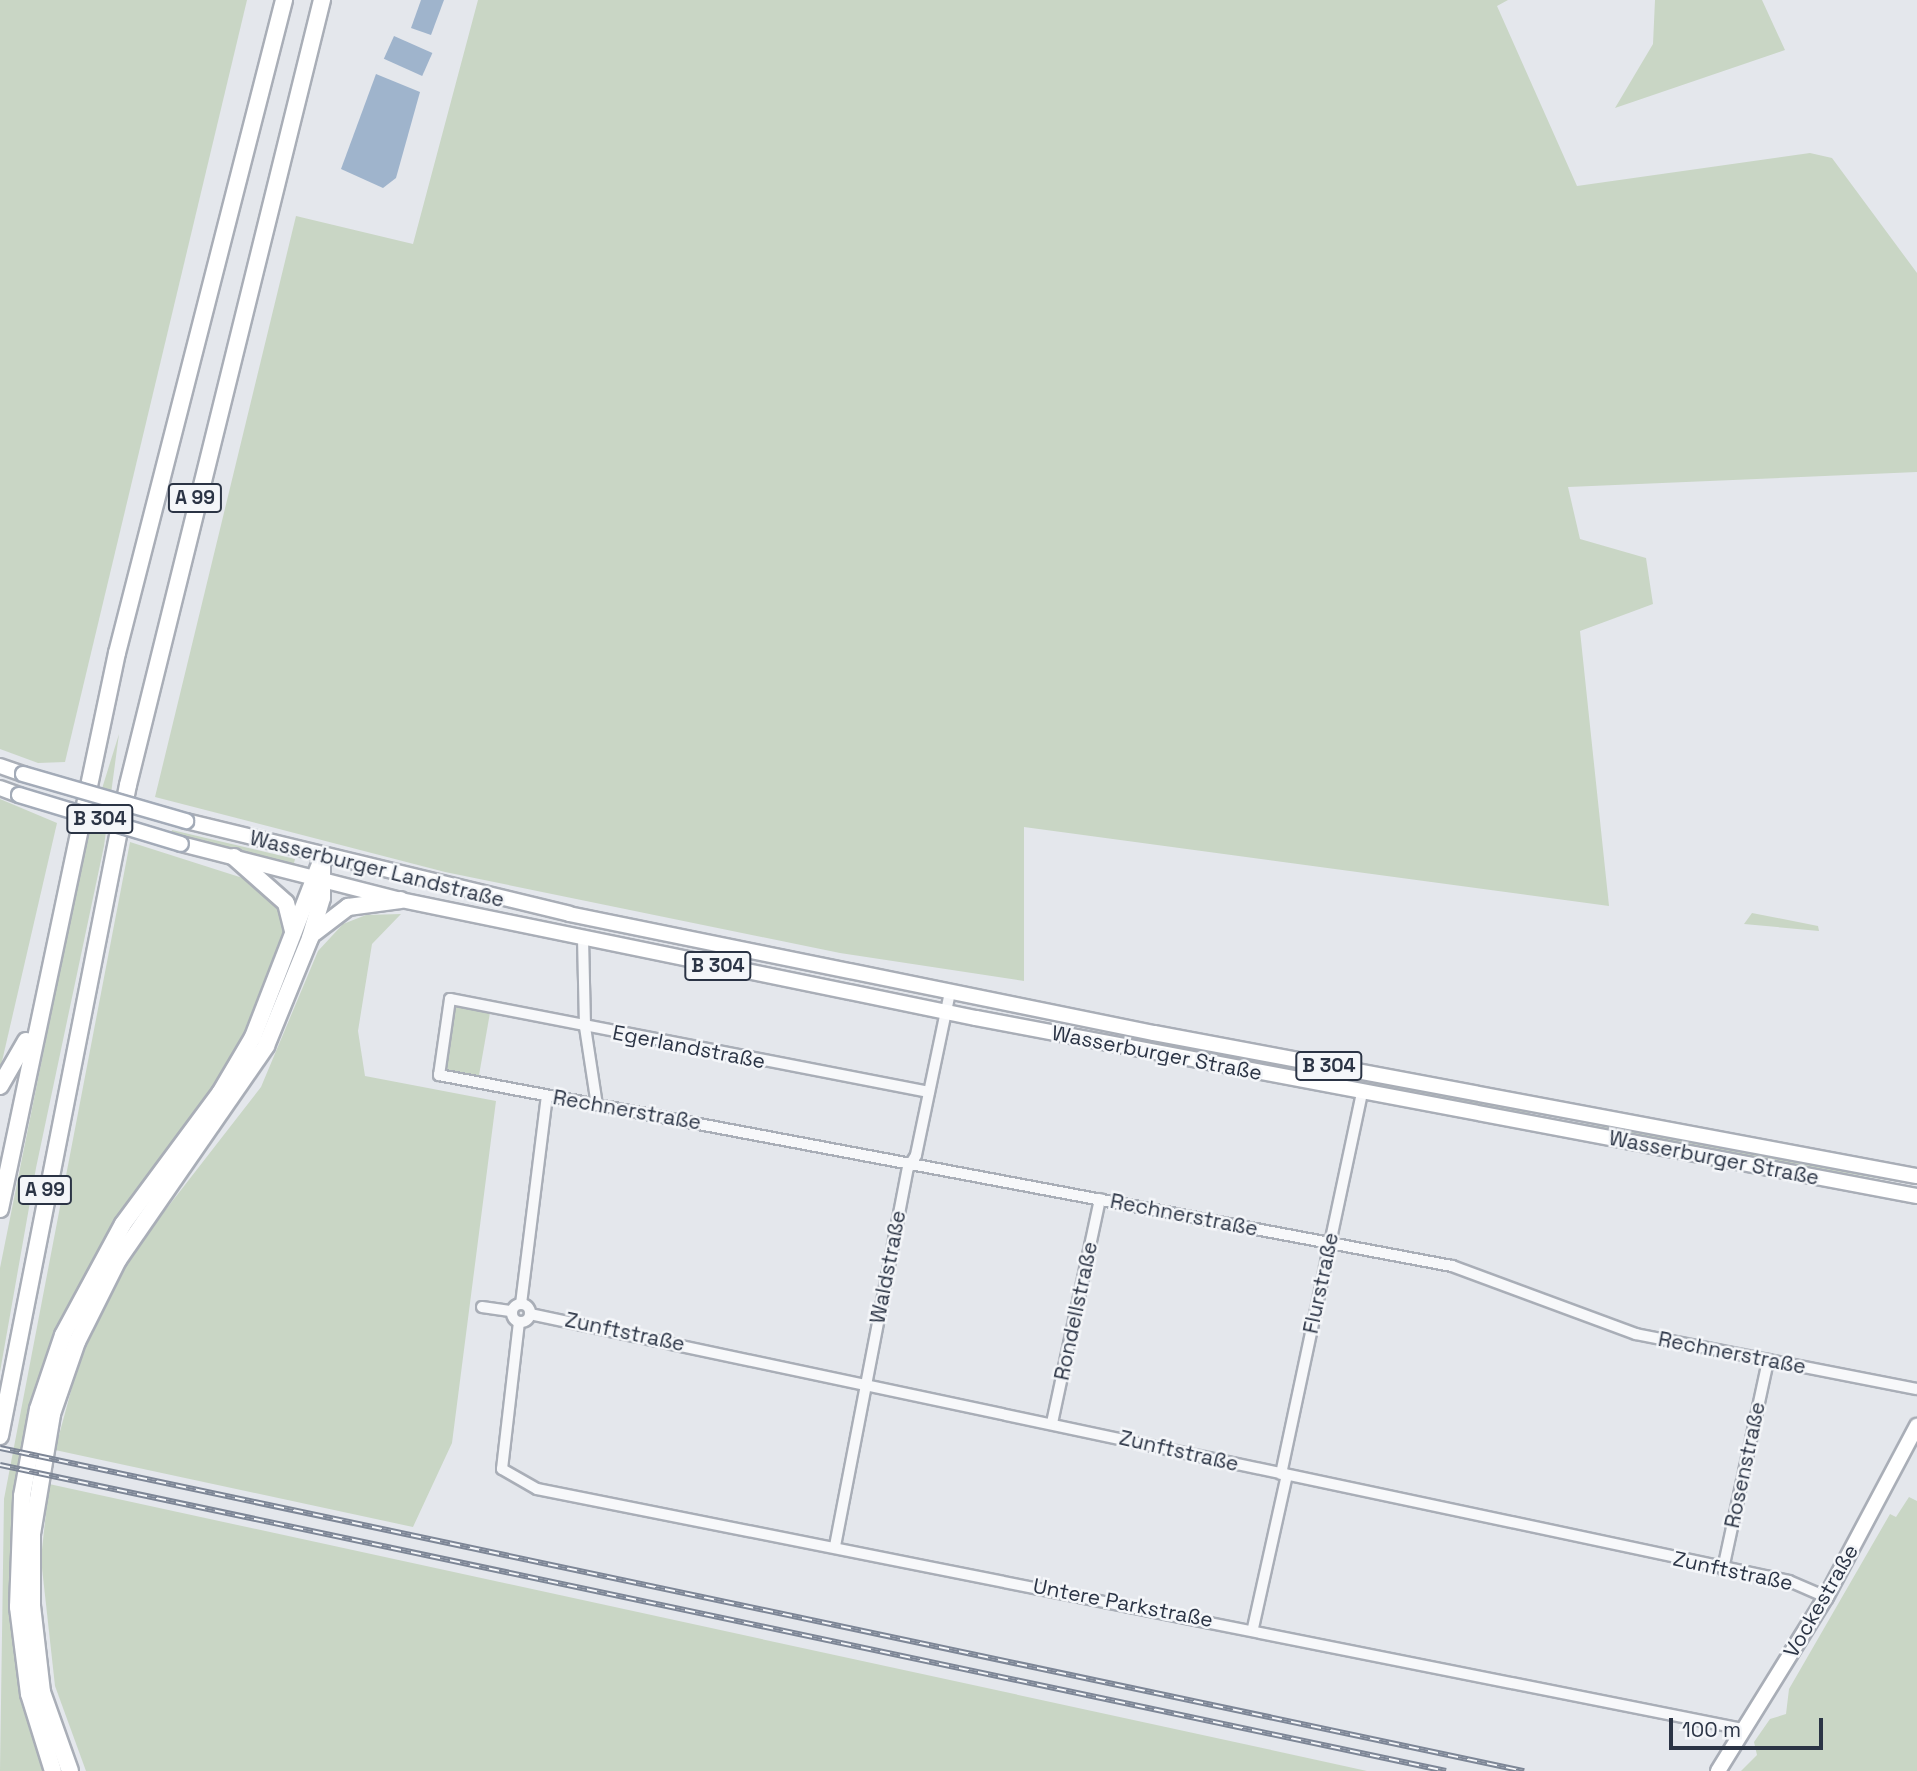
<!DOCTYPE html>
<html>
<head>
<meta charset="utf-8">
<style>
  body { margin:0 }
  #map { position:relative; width:1917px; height:1771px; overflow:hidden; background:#e4e7ec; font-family:"Space Grotesk",sans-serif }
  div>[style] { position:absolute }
  .green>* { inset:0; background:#c9d6c5; transform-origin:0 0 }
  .water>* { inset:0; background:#9fb4cc; transform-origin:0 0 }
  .roads { filter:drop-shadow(2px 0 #a9aeb7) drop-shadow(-2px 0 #a9aeb7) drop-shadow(0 2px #a9aeb7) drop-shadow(0 -2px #a9aeb7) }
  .minor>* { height:10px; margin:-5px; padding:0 5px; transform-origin:5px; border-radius:5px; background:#f7f8fa }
  .minor>.ring { margin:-5px; padding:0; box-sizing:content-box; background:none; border:10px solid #f7f8fa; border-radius:50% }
  .major>* { height:14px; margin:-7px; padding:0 7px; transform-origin:7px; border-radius:7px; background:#fff }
  .highway>* { height:16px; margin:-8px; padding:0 8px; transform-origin:8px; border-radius:8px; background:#fff }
  .rail>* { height:6px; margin-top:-3px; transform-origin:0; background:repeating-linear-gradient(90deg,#f4f6f9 0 10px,#7d8696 0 20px); box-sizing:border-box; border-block:2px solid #7d8696 }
  .bridges { filter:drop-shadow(2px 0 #a3abb8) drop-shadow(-2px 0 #a3abb8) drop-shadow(0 2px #a3abb8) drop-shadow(0 -2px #a3abb8) }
  .major-bridge>* { height:14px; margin:-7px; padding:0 7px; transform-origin:7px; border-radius:7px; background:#fff }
  span { translate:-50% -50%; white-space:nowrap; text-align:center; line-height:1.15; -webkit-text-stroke:5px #f4f6f9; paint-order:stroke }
  .shield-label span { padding:2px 5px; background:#f4f6f9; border:2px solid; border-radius:5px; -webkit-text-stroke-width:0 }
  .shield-label { font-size:19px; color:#2b3445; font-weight:700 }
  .street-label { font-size:21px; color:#2b3445 }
  .scale { position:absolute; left:1669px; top:1718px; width:154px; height:32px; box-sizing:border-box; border:4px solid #2b3445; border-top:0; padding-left:9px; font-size:21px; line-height:24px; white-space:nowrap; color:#2b3445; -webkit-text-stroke:5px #f4f6f9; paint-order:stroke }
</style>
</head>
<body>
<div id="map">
  <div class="green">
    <i style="clip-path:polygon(0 0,247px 0,65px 762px,38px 763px,0 749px)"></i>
    <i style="clip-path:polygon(478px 0,1508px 0,1497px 6px,1577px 186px,1810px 153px,1832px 158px,1917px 273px,1917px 472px,1568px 487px,1580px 539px,1646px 558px,1653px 604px,1580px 631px,1609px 906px,1024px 827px,1024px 981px,840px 953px,445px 872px,155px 797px,296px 216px,413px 244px)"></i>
    <i style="clip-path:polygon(1655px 0,1762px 0,1785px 50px,1615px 108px,1653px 44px)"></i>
    <i style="clip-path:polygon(119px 734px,104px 846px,36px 1168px,0 1372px,0 1268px,86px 840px)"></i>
    <i style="clip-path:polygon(0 799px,57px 823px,0 1070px)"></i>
    <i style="clip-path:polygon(172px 830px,295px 859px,293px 867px,171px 833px)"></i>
    <i style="clip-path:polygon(130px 842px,258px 883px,276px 898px,287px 929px,265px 995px,204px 1103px,93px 1261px,50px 1350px,17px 1484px,11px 1605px,29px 1720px,47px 1771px,0 1771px,4px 1499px)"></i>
    <i style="clip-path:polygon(1752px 913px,1818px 926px,1819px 931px,1744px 924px)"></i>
    <i style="clip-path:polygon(401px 914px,372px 944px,358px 1031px,365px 1076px,496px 1101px,452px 1443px,413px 1527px,55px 1450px,78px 1365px,105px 1303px,139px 1244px,261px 1087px,318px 951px,343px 924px,366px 915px)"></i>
    <i style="left:456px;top:1004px;width:35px;height:73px;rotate:10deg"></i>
    <i style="clip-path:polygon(979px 1010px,1528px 1111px,1531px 1117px,979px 1013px)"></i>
    <i style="clip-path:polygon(1573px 1122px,1665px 1136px,1917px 1185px,1741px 1156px)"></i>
    <i style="clip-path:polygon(49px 1484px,1267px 1749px,1367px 1771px,86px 1771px,55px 1686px,41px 1559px)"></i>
    <i style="clip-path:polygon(1909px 1497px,1917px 1501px,1917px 1771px,1741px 1771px,1757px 1755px,1754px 1742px,1770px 1719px,1786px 1714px,1789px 1689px,1890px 1514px,1896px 1517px)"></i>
  </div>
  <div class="water">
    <i style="clip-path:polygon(421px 0,444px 0,431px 35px,411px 28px)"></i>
    <i style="left:394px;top:36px;width:42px;height:25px;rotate:24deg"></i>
    <i style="clip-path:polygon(376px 74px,420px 92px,396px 178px,383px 188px,341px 169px)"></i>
  </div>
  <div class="roads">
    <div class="minor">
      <i style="left:583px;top:938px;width:89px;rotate:88.7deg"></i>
      <i style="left:585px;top:1027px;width:79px;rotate:81.3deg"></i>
      <i style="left:929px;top:1092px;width:488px;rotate:-169deg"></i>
      <i style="left:450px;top:999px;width:77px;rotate:98.2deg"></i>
      <i style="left:439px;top:1075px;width:1031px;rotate:10.68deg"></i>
      <i style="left:1452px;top:1266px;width:196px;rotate:20.3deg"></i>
      <i style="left:1636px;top:1334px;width:286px;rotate:11.1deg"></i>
      <i class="ring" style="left:512px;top:1304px;width:8px;height:8px"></i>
      <i style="left:521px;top:1304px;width:210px;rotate:-82.9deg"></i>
      <i style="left:482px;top:1307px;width:30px;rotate:8deg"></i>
      <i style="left:530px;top:1314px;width:1287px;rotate:11.97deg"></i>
      <i style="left:1789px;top:1581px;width:40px;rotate:23.4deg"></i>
      <i style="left:519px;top:1322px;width:148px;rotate:96.6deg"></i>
      <i style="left:502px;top:1469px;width:40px;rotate:29.7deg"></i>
      <i style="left:537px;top:1489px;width:1230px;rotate:11.26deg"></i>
      <i style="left:1052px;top:1423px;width:229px;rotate:-77.9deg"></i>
      <i style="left:1281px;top:1474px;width:390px;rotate:-78deg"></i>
      <i style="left:835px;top:1546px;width:385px;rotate:-79.1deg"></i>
      <i style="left:908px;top:1168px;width:15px;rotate:-58deg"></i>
      <i style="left:916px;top:1155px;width:167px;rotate:-78.2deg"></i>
      <i style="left:1723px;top:1569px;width:214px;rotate:-77.8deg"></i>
      <i style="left:1253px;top:1628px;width:157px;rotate:-77.5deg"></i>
    </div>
    <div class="major">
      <i style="left:0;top:766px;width:24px;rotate:19deg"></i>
      <i style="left:0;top:788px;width:20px;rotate:20deg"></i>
      <i style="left:186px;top:821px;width:394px;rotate:13.6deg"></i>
      <i style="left:569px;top:914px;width:597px;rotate:11.5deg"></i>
      <i style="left:1154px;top:1033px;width:776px;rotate:10.62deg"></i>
      <i style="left:181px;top:844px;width:227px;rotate:14.3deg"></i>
      <i style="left:401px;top:900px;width:587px;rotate:11.6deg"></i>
      <i style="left:976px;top:1018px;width:958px;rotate:10.71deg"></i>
      <i style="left:1718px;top:1771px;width:205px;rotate:-58.2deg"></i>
      <i style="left:1826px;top:1597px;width:194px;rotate:-62deg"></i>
    </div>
    <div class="highway">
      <i style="left:234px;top:857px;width:69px;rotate:41.5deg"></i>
      <i style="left:286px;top:903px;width:29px;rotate:76deg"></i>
      <i style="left:314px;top:933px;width:43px;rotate:-37.4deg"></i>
      <i style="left:348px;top:907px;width:53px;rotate:-7.5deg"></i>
      <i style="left:0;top:1086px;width:52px;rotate:-60deg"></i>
      <i style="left:0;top:1209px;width:568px;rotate:-78.12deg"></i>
      <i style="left:117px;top:653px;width:674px;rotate:-75.65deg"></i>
      <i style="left:0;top:1436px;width:663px;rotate:-78.88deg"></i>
      <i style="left:128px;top:785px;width:809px;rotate:-76.12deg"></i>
      <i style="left:53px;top:1771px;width:81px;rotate:-107.3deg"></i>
      <i style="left:29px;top:1694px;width:88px;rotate:-97.2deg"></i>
      <i style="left:18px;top:1607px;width:111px;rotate:-87.9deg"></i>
      <i style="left:22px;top:1496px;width:88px;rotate:-79.6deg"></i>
      <i style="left:38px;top:1409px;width:78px;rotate:-71.3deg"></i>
      <i style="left:63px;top:1335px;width:126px;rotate:-61.6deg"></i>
      <i style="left:123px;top:1224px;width:163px;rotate:-53.5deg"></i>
      <i style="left:220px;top:1093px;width:65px;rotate:-59.5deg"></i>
      <i style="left:253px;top:1037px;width:191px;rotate:-68.8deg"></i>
      <i style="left:70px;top:1771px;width:84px;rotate:-109.5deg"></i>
      <i style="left:42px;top:1692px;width:87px;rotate:-96.6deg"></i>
      <i style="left:32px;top:1606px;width:72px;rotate:-90deg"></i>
      <i style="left:32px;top:1534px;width:122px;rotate:-80.5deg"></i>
      <i style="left:52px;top:1414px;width:76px;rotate:-70.9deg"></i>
      <i style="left:77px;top:1342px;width:92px;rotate:-63.4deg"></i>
      <i style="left:118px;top:1260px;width:260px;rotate:-55.3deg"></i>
      <i style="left:266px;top:1046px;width:117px;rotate:-67.8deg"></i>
      <i style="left:310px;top:938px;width:42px;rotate:-73.3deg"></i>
      <i style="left:322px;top:898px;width:39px;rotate:-90deg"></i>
    </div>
  </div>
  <div class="rail">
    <i style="left:0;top:1448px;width:1558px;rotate:11.97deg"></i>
    <i style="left:0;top:1465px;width:1478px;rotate:11.95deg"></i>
  </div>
  <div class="bridges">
    <div class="major-bridge">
      <i style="left:23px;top:774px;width:170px;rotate:16.1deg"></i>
      <i style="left:19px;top:795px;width:169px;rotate:16.8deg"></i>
    </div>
  </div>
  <div class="shield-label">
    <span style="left:195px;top:498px">A 99</span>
    <span style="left:100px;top:819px">B 304</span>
    <span style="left:718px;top:966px">B 304</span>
    <span style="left:1329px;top:1066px">B 304</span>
    <span style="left:45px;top:1190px">A 99</span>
  </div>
  <div class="street-label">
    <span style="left:377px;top:869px;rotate:14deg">Wasserburger Landstraße</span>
    <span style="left:689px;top:1047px;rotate:11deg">Egerlandstraße</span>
    <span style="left:1157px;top:1053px;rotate:11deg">Wasserburger Straße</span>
    <span style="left:627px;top:1110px;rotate:10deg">Rechnerstraße</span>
    <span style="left:1714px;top:1158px;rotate:11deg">Wasserburger Straße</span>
    <span style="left:1184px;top:1215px;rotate:11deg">Rechnerstraße</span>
    <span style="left:888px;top:1267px;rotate:-79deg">Waldstraße</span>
    <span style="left:1321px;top:1283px;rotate:-78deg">Flurstraße</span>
    <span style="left:1076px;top:1311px;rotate:-78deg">Rondellstraße</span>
    <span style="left:625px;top:1332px;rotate:12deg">Zunftstraße</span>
    <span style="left:1732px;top:1353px;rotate:11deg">Rechnerstraße</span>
    <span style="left:1179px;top:1451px;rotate:13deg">Zunftstraße</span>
    <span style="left:1745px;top:1465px;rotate:-78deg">Rosenstraße</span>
    <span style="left:1733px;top:1571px;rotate:12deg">Zunftstraße</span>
    <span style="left:1821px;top:1601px;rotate:-60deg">Vockestraße</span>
    <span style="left:1123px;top:1603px;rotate:11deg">Untere Parkstraße</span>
  </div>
  <div class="scale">100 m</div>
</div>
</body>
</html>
